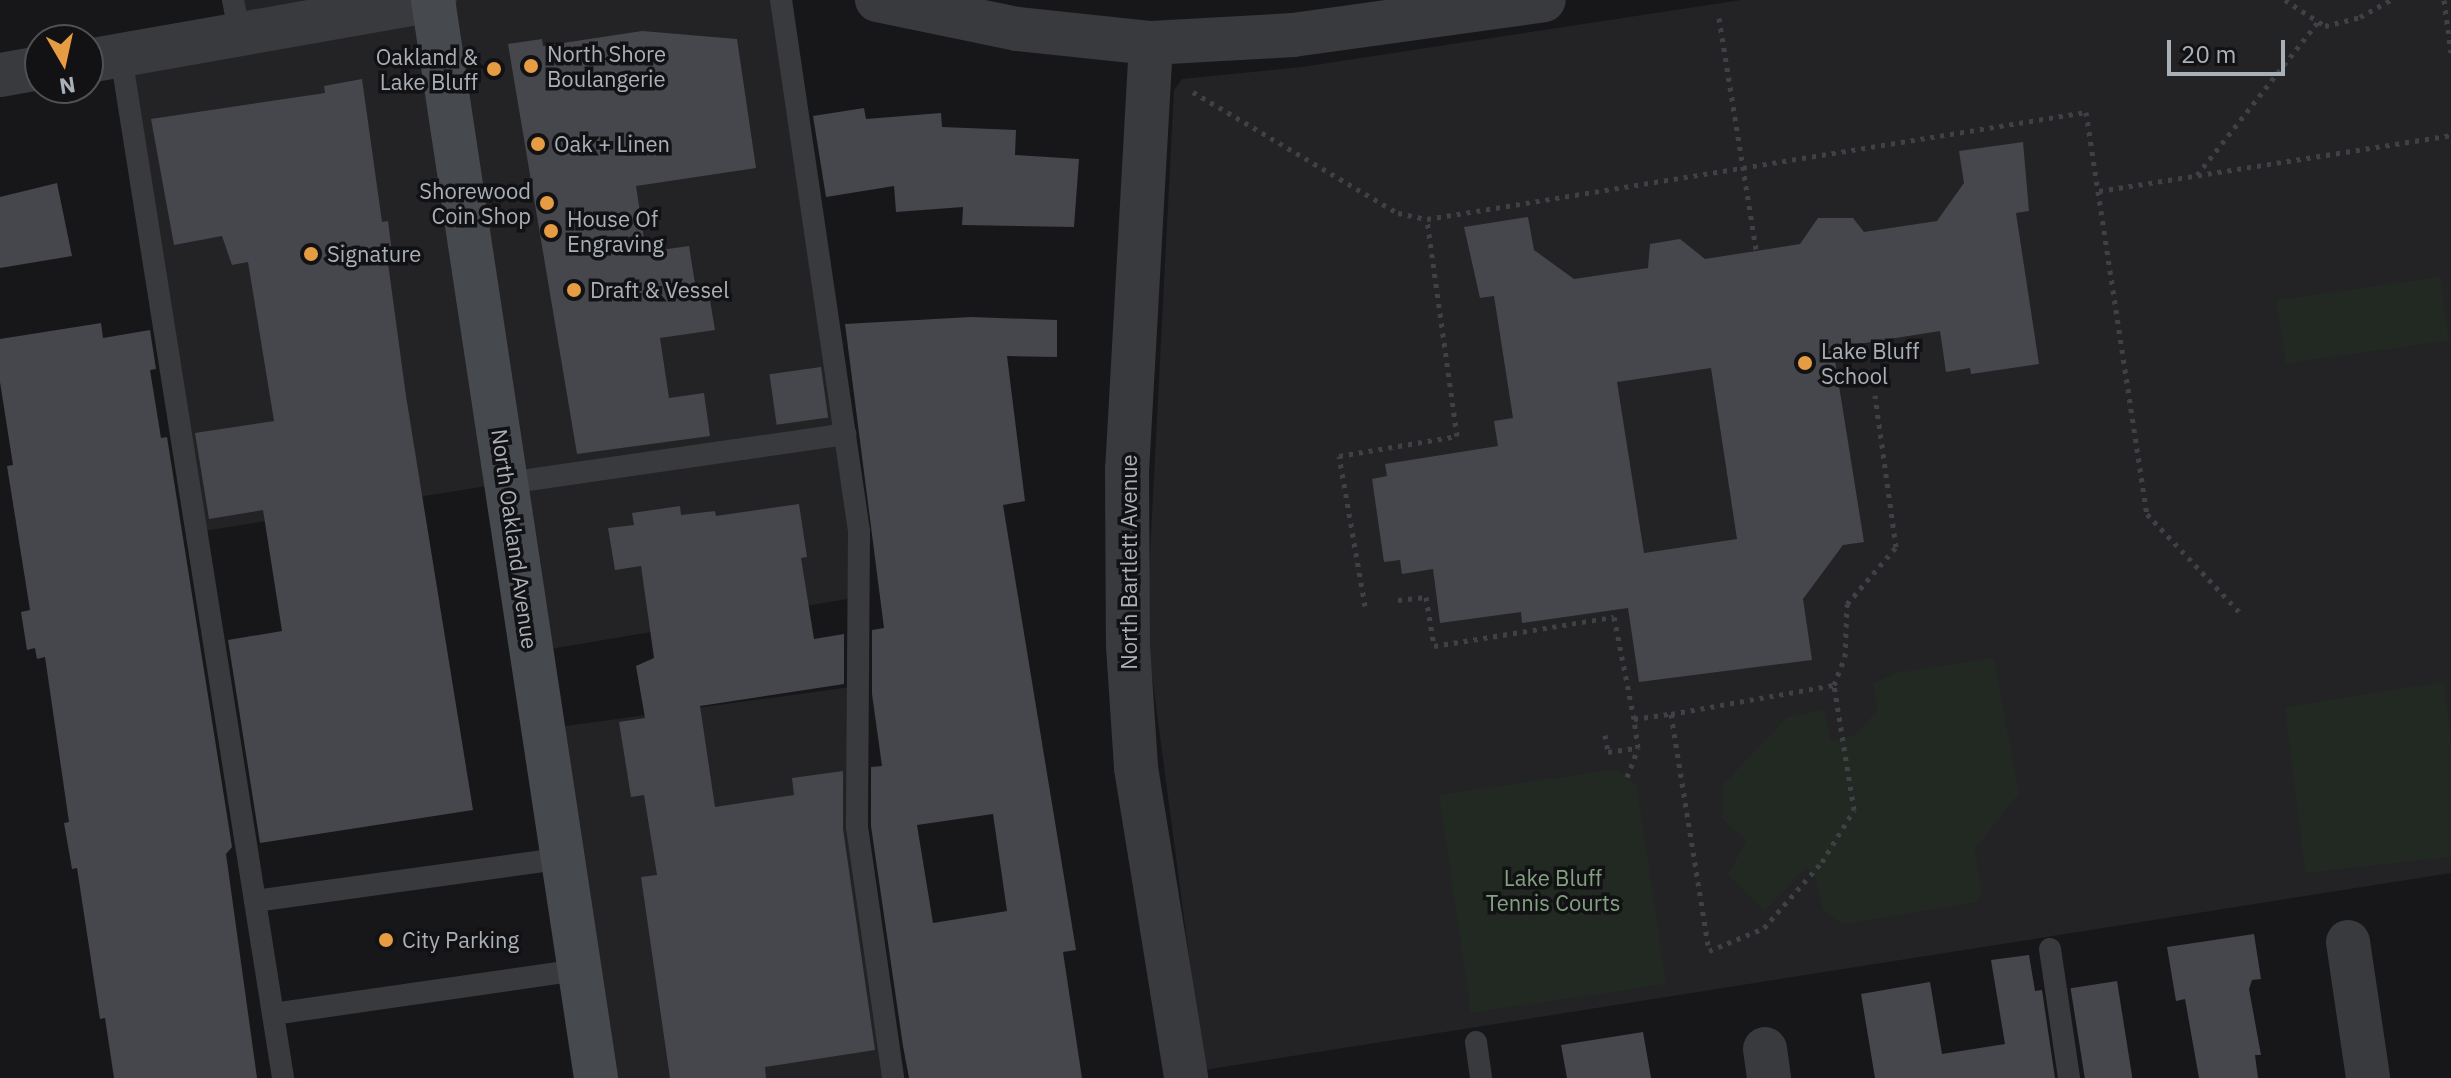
<!DOCTYPE html>
<html>
<head>
<meta charset="utf-8">
<style>
  body { margin:0 }
  #map { position:relative; width:2451px; height:1078px; overflow:hidden; background:#171719; font-family:"IBM Plex Sans",sans-serif }
  div>[style] { position:absolute }
  .built>* { inset:0; background:#232326 }
  .green>* { inset:0; background:#212922; transform-origin:0 0 }
  .building>* { inset:0; background:#46474c; transform-origin:0 0 }
  .path>* { height:5px; margin-top:-2.5px; transform-origin:0; background:repeating-linear-gradient(90deg,#3e4145 0 4px,transparent 0 10px) }
  .lane>* { height:22px; margin:-11px; padding:0 11px; transform-origin:11px; border-radius:11px; background:#383a3e }
  .street>* { height:44px; margin:-22px; padding:0 22px; transform-origin:22px; border-radius:22px; background:#383a3e }
  .secondary>* { height:44px; margin:-22px; padding:0 22px; transform-origin:22px; border-radius:22px; background:#46494d }
  .dots>* { width:22px; height:22px; translate:-50% -50%; box-sizing:border-box; border:4px solid #121214; border-radius:50% }
  span { translate:-50% -50%; white-space:nowrap; text-align:center; line-height:1.15; -webkit-text-stroke:7px #121214; paint-order:stroke }
  .poi-label { font-size:22px; color:#aab0b8 }
  .left { translate:0 -50%; text-align:left }
  .right { translate:-100% -50%; text-align:right }
  .street-label { font-size:22px; color:#aab0b8 }
  .park-label { font-size:22px; color:#84a182 }
  .north { position:absolute; left:24px; top:24px; width:80px; height:80px; box-sizing:border-box; background:#121214; border:2px solid #4f5156; border-radius:50%; rotate:171deg; font-size:22px; font-weight:700; line-height:32px; text-align:center; color:#aab0b8 }
  .north::after { content:''; display:block; margin:auto; width:28px; height:36px; background:#e69c42; clip-path:polygon(50% 0,100% 100%,50% 72%,0 100%) }
  .scale { position:absolute; left:2167px; top:40px; width:118px; height:36px; box-sizing:border-box; border:4px solid #aab0b8; border-top:0; padding-left:10px; font-size:24px; line-height:28px; white-space:nowrap; color:#aab0b8; -webkit-text-stroke:6px #121214; paint-order:stroke }
</style>
</head>
<body>
<div id="map">
  <div class="built">
    <i style="clip-path:polygon(224px 0,781px 0,859px 597px,532px 652px,506px 483px,197px 532px,121px 56px,228px 34px)"></i>
    <i style="clip-path:polygon(1741px 0,2451px 0,2451px 873px,1204px 1070px,1146px 630px,1174px 90px,1182px 79px,1302px 67px)"></i>
    <i style="clip-path:polygon(858px 686px,857px 827px,893px 1078px,596px 1078px,544px 729px)"></i>
  </div>
  <div class="green">
    <i style="left:2440px;top:277px;width:64px;height:165px;rotate:82deg"></i>
    <i style="clip-path:polygon(1994px 658px,2019px 793px,1975px 849px,1982px 893px,1976px 902px,1843px 924px,1822px 910px,1816px 879px,1806px 867px,1764px 911px,1728px 875px,1746px 841px,1722px 818px,1722px 786px,1787px 717px,1824px 710px,1831px 741px,1856px 735px,1878px 709px,1873px 684px,1895px 673px)"></i>
    <i style="clip-path:polygon(2444px 682px,2451px 745px,2451px 857px,2305px 873px,2285px 707px)"></i>
    <i style="clip-path:polygon(1617px 769px,1637px 786px,1666px 984px,1471px 1013px,1439px 795px)"></i>
  </div>
  <div class="building">
    <i style="clip-path:polygon(642px 31px,737px 39px,756px 168px,636px 186px,646px 252px,689px 246px,697px 296px,709px 294px,715px 330px,660px 338px,669px 398px,704px 393px,710px 436px,577px 454px,508px 44px,542px 39px,543px 46px)"></i>
    <i style="clip-path:polygon(362px 79px,382px 222px,388px 221px,393px 261px,388px 263px,406px 396px,473px 810px,260px 843px,228px 640px,282px 631px,263px 510px,209px 519px,195px 433px,274px 421px,248px 262px,232px 265px,222px 236px,174px 245px,151px 119px,325px 93px,324px 86px)"></i>
    <i style="clip-path:polygon(864px 108px,866px 119px,941px 113px,942px 127px,1016px 130px,1015px 155px,1079px 159px,1074px 227px,962px 225px,963px 207px,896px 212px,894px 186px,826px 197px,813px 116px)"></i>
    <i style="clip-path:polygon(evenodd,2023px 142px,2029px 211px,2016px 213px,2039px 364px,1971px 374px,1970px 368px,1946px 372px,1940px 331px,1833px 348px,1864px 542px,1843px 545px,1803px 599px,1812px 660px,1639px 682px,1628px 608px,1522px 623px,1521px 612px,1440px 623px,1433px 569px,1402px 574px,1400px 560px,1384px 562px,1372px 479px,1387px 476px,1385px 464px,1498px 446px,1494px 421px,1513px 418px,1494px 296px,1480px 298px,1464px 227px,1528px 217px,1534px 250px,1574px 279px,1648px 268px,1650px 244px,1680px 239px,1705px 259px,1800px 244px,1818px 218px,1853px 218px,1864px 232px,1937px 221px,1964px 183px,1959px 151px,2023px 142px,1711px 368px,1737px 539px,1644px 553px,1617px 382px,1711px 368px)"></i>
    <i style="clip-path:polygon(57px 183px,72px 256px,0 268px,0 197px)"></i>
    <i style="clip-path:polygon(evenodd,971px 317px,1057px 320px,1057px 357px,1007px 356px,1025px 501px,1003px 505px,1076px 950px,1063px 952px,1082px 1078px,909px 1078px,903px 1046px,871px 826px,871px 767px,882px 766px,872px 694px,872px 630px,884px 628px,845px 324px,971px 317px,993px 814px,1007px 911px,933px 923px,917px 825px,993px 814px)"></i>
    <i style="clip-path:polygon(101px 323px,103px 338px,150px 330px,156px 369px,150px 370px,161px 438px,167px 437px,232px 847px,226px 854px,257px 1078px,114px 1078px,105px 1018px,100px 1019px,77px 868px,72px 869px,64px 823px,69px 822px,45px 657px,37px 659px,35px 648px,27px 650px,21px 612px,30px 610px,7px 466px,13px 465px,0 382px,0 339px)"></i>
    <i style="left:821px;top:367px;width:51px;height:52px;rotate:82deg"></i>
    <i style="clip-path:polygon(799px 504px,807px 557px,801px 558px,814px 639px,844px 634px,844px 684px,700px 706px,715px 807px,794px 795px,792px 778px,843px 771px,843px 829px,875px 1050px,765px 1067px,766px 1078px,670px 1078px,641px 877px,657px 875px,644px 795px,631px 797px,619px 722px,645px 718px,636px 666px,654px 658px,641px 566px,615px 570px,608px 528px,634px 525px,632px 513px,680px 506px,681px 515px,715px 511px,716px 516px)"></i>
    <i style="clip-path:polygon(2254px 934px,2261px 979px,2252px 980px,2249px 989px,2261px 1055px,2255px 1055px,2258px 1078px,2199px 1078px,2185px 999px,2176px 1001px,2167px 947px)"></i>
    <i style="clip-path:polygon(2029px 955px,2035px 991px,2042px 990px,2055px 1078px,1875px 1078px,1861px 994px,1930px 982px,1942px 1054px,2005px 1044px,1991px 960px)"></i>
    <i style="left:2117px;top:981px;width:98px;height:47px;rotate:81deg"></i>
    <i style="clip-path:polygon(1643px 1032px,1651px 1078px,1567px 1078px,1561px 1045px)"></i>
  </div>
  <div class="path">
    <i style="left:2285px;top:0;width:48px;rotate:33deg"></i>
    <i style="left:2325px;top:26px;width:36px;rotate:-14deg"></i>
    <i style="left:2360px;top:17px;width:35px;rotate:-29deg"></i>
    <i style="left:2444px;top:0;width:53px;rotate:82.5deg"></i>
    <i style="left:1719px;top:18px;width:235px;rotate:80.9deg"></i>
    <i style="left:1193px;top:92px;width:238px;rotate:30.6deg"></i>
    <i style="left:1398px;top:213px;width:30px;rotate:12deg"></i>
    <i style="left:1427px;top:219px;width:668px;rotate:-9.22deg"></i>
    <i style="left:2086px;top:112px;width:407px;rotate:81.4deg"></i>
    <i style="left:2147px;top:514px;width:140px;rotate:46.7deg"></i>
    <i style="left:2197px;top:175px;width:195px;rotate:-51.7deg"></i>
    <i style="left:2099px;top:191px;width:356px;rotate:-9deg"></i>
    <i style="left:1398px;top:600px;width:28px;rotate:-6deg"></i>
    <i style="left:1426px;top:597px;width:50px;rotate:80.7deg"></i>
    <i style="left:1434px;top:646px;width:182px;rotate:-9.2deg"></i>
    <i style="left:1614px;top:617px;width:104px;rotate:78.9deg"></i>
    <i style="left:1634px;top:719px;width:37px;rotate:-8deg"></i>
    <i style="left:1671px;top:714px;width:240px;rotate:80.9deg"></i>
    <i style="left:1709px;top:951px;width:60px;rotate:-22.7deg"></i>
    <i style="left:1764px;top:928px;width:88px;rotate:-48.7deg"></i>
    <i style="left:1822px;top:862px;width:61px;rotate:-58.4deg"></i>
    <i style="left:1854px;top:810px;width:127px;rotate:-99.1deg"></i>
    <i style="left:1365px;top:606px;width:152px;rotate:-99.8deg"></i>
    <i style="left:1339px;top:456px;width:120px;rotate:-9.6deg"></i>
    <i style="left:1457px;top:436px;width:219px;rotate:-97.9deg"></i>
    <i style="left:1671px;top:714px;width:166px;rotate:-10.1deg"></i>
    <i style="left:1834px;top:685px;width:30px;rotate:-69deg"></i>
    <i style="left:1845px;top:657px;width:53px;rotate:-87.8deg"></i>
    <i style="left:1847px;top:604px;width:75px;rotate:-49.3deg"></i>
    <i style="left:1896px;top:547px;width:153px;rotate:-97.9deg"></i>
    <i style="left:1605px;top:735px;width:17px;rotate:80deg"></i>
    <i style="left:1608px;top:752px;width:30px;rotate:-8deg"></i>
    <i style="left:1638px;top:748px;width:29px;rotate:-98deg"></i>
    <i style="left:1627px;top:777px;width:31px;rotate:-69deg"></i>
  </div>
  <div class="lane">
    <i style="left:233px;top:0;width:33px;rotate:79deg"></i>
    <i style="left:781px;top:0;width:537px;rotate:81.64deg"></i>
    <i style="left:859px;top:531px;width:296px;rotate:90.4deg"></i>
    <i style="left:857px;top:827px;width:254px;rotate:81.8deg"></i>
    <i style="left:121px;top:56px;width:1035px;rotate:80.99deg"></i>
    <i style="left:507px;top:483px;width:342px;rotate:-8.2deg"></i>
    <i style="left:255px;top:901px;width:311px;rotate:-7.9deg"></i>
    <i style="left:2050px;top:949px;width:130px;rotate:81.6deg"></i>
    <i style="left:273px;top:1014px;width:309px;rotate:-8.2deg"></i>
    <i style="left:1476px;top:1042px;width:36px;rotate:82deg"></i>
  </div>
  <div class="street">
    <i style="left:877px;top:0;width:143px;rotate:11.7deg"></i>
    <i style="left:1017px;top:29px;width:135px;rotate:6deg"></i>
    <i style="left:1151px;top:43px;width:142px;rotate:-3.2deg"></i>
    <i style="left:1293px;top:35px;width:253px;rotate:-7.9deg"></i>
    <i style="left:1151px;top:43px;width:427px;rotate:93.2deg"></i>
    <i style="left:1127px;top:469px;width:177px;rotate:89.7deg"></i>
    <i style="left:1128px;top:646px;width:122px;rotate:86.2deg"></i>
    <i style="left:1136px;top:768px;width:314px;rotate:80.8deg"></i>
    <i style="left:88px;top:61px;width:352px;rotate:-10deg"></i>
    <i style="left:0;top:75px;width:41px;rotate:-9.9deg"></i>
    <i style="left:2348px;top:942px;width:137px;rotate:81.6deg"></i>
    <i style="left:1765px;top:1049px;width:29px;rotate:82deg"></i>
  </div>
  <div class="secondary">
    <i style="left:433px;top:0;width:1090px;rotate:81.4deg"></i>
  </div>
  <div class="dots">
    <i style="left:531px;top:66px;background:#e69c42"></i>
    <i style="left:494px;top:69px;background:#e69c42"></i>
    <i style="left:538px;top:144px;background:#e69c42"></i>
    <i style="left:547px;top:203px;background:#e69c42"></i>
    <i style="left:551px;top:231px;background:#e69c42"></i>
    <i style="left:311px;top:254px;background:#e69c42"></i>
    <i style="left:574px;top:290px;background:#e69c42"></i>
    <i style="left:1805px;top:363px;background:#e69c42"></i>
    <i style="left:386px;top:940px;background:#e69c42"></i>
  </div>
  <div class="poi-label">
    <span class="left" style="left:547px;top:66px">North Shore<br>Boulangerie</span>
    <span class="right" style="left:478px;top:69px">Oakland &amp;<br>Lake Bluff</span>
    <span class="left" style="left:554px;top:144px">Oak + Linen</span>
    <span class="right" style="left:531px;top:203px">Shorewood<br>Coin Shop</span>
    <span class="left" style="left:567px;top:231px">House Of<br>Engraving</span>
    <span class="left" style="left:327px;top:254px">Signature</span>
    <span class="left" style="left:590px;top:290px">Draft &amp; Vessel</span>
    <span class="left" style="left:1821px;top:363px">Lake Bluff<br>School</span>
    <span class="left" style="left:402px;top:940px">City Parking</span>
  </div>
  <div class="street-label">
    <span style="left:515px;top:539px;rotate:82deg">North Oakland Avenue</span>
    <span style="left:1129px;top:562px;rotate:-90deg">North Bartlett Avenue</span>
  </div>
  <div class="park-label">
    <span style="left:1553px;top:890px">Lake Bluff<br>Tennis Courts</span>
  </div>
  <div class="north">N</div>
  <div class="scale">20 m</div>
</div>
</body>
</html>
